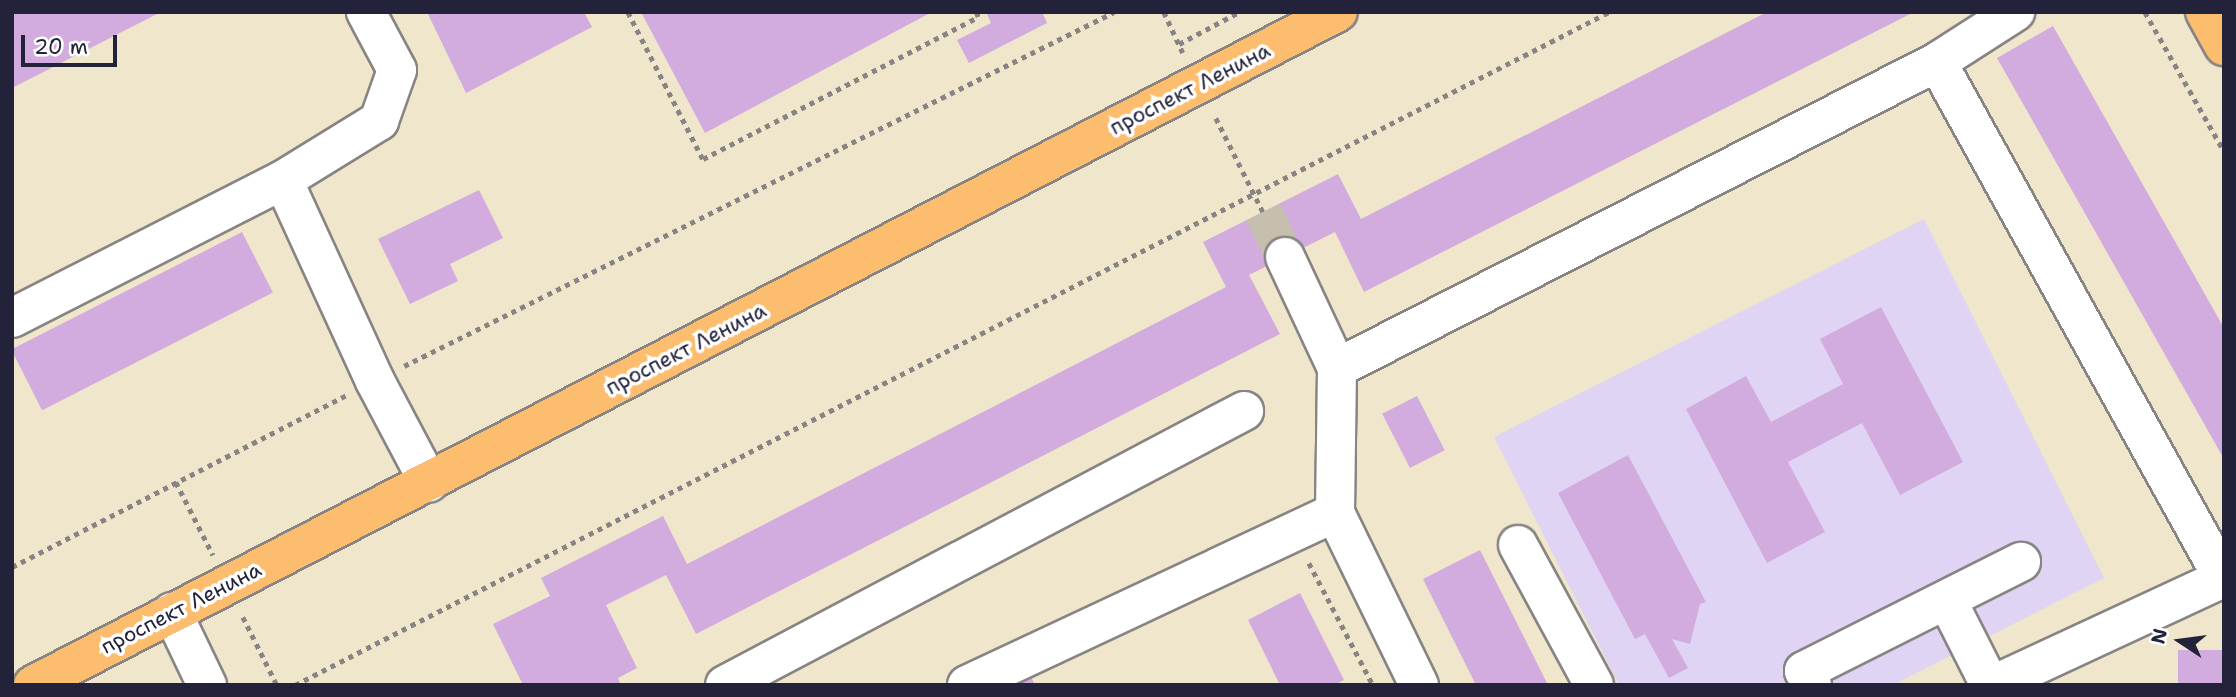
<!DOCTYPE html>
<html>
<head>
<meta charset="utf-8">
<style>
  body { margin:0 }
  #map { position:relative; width:2236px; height:697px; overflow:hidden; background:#efe6cb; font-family:"Shantell Sans",sans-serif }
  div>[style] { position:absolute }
  .built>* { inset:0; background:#e0d4f4 }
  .building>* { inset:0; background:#d2acde; transform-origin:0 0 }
  .minor-tunnel>* { height:38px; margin-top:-19px; transform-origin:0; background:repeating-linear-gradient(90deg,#c6bfae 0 38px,transparent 0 57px) }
  .path>* { height:4.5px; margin-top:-2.25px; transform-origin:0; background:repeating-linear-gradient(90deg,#888483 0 5px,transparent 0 10px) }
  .roads { filter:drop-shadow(2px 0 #888483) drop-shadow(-2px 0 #888483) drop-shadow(0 2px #888483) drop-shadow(0 -2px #888483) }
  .minor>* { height:38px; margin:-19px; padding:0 19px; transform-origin:19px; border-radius:19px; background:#fff }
  .major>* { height:38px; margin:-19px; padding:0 19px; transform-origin:19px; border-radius:19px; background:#fcbd6f }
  span { translate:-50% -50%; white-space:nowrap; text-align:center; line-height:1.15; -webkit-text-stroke:7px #fff; paint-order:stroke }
  .street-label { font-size:21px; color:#22223b }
  .frame { position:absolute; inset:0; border:14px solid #22223b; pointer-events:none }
  .north { position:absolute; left:2145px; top:606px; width:70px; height:70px; -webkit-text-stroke:5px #fff; paint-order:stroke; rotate:283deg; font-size:19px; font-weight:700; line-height:28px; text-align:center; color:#22223b }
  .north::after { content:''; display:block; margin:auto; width:24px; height:32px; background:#22223b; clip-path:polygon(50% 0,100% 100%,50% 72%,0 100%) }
  .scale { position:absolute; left:21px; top:35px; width:96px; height:32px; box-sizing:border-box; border:4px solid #22223b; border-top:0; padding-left:9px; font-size:21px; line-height:24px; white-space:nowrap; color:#22223b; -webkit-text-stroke:5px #fff; paint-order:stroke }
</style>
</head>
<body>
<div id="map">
  <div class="built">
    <i style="clip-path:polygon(1924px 219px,2104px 578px,1893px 685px,1619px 685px,1494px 437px)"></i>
  </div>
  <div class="building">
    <i style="clip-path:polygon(12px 12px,161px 12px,12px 88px)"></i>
    <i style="clip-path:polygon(427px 12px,584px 12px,592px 27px,466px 93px)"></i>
    <i style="clip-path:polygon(641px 12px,723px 13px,932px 12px,705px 133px)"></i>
    <i style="clip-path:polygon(986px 12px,1042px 12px,1047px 23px,969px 63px,957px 40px,991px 23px)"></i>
    <i style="clip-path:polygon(1767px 12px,1914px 12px,1364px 292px,1335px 232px,1249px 275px,1280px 334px,696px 634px,666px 575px,606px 605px,637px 668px,618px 678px,621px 685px,523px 685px,493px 624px,550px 596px,541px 578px,663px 516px,687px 564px,1226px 287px,1203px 242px,1338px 174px,1361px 219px)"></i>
    <i style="clip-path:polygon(2053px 26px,2224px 328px,2224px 459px,1997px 58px)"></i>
    <i style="clip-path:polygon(479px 190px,503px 238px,450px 264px,458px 281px,410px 304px,378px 239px)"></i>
    <i style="left:242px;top:232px;width:68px;height:259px;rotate:63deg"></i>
    <i style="clip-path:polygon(1881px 307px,1963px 462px,1900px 495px,1862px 423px,1788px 462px,1825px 532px,1767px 563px,1686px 409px,1746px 376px,1771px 422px,1843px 384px,1820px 339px)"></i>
    <i style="left:1417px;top:396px;width:61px;height:39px;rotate:63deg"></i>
    <i style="clip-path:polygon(1628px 455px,1706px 602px,1700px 604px,1690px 644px,1672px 639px,1688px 668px,1669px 678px,1645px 634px,1635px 639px,1558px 493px)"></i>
    <i style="clip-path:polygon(1480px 550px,1548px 685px,1476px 685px,1423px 579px)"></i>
    <i style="clip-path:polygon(1300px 593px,1344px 680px,1334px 685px,1280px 685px,1248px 620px)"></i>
    <i style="left:2178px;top:650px;width:46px;height:35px"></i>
    <i style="clip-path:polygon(1030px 675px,1035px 685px,1012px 685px)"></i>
  </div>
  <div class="minor-tunnel">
    <i style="left:1263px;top:212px;width:50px;rotate:63.9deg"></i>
  </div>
  <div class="path">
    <i style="left:628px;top:12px;width:165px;rotate:63deg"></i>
    <i style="left:703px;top:159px;width:309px;rotate:-27.3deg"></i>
    <i style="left:978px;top:17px;width:5px;rotate:-112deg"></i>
    <i style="left:1164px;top:12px;width:45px;rotate:65.1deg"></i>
    <i style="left:2145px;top:12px;width:160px;rotate:60.4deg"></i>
    <i style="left:1179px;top:44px;width:68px;rotate:-28.1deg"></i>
    <i style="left:1216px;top:118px;width:105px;rotate:63.4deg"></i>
    <i style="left:404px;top:366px;width:793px;rotate:-26.5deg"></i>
    <i style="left:176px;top:482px;width:82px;rotate:63.1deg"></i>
    <i style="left:1309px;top:563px;width:138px;rotate:62.3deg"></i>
    <i style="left:12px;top:567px;width:376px;rotate:-27.2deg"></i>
    <i style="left:243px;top:617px;width:76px;rotate:63.4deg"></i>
    <i style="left:295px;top:685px;width:1476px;rotate:-27.12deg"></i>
  </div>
  <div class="roads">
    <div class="minor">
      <i style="left:1937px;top:62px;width:590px;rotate:61deg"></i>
      <i style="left:283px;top:180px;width:113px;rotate:-31.6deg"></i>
      <i style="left:379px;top:121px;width:54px;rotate:-70.6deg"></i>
      <i style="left:397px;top:70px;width:66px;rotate:-118.1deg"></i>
      <i style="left:1285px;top:257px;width:123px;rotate:64.9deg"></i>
      <i style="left:12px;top:318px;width:304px;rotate:-27deg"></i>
      <i style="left:283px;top:180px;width:221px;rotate:65.4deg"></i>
      <i style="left:375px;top:381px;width:115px;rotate:62.1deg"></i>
      <i style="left:1518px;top:545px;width:159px;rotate:61.5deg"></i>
      <i style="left:1947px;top:600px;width:95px;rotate:63.2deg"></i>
      <i style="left:172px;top:612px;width:81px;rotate:64.4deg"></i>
      <i style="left:725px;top:685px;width:587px;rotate:-27.83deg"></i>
      <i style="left:967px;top:685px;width:406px;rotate:-25.1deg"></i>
      <i style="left:1419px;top:685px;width:191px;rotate:-116deg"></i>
      <i style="left:1335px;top:513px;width:145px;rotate:-89.2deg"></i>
      <i style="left:1337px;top:368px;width:674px;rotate:-27.02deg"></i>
      <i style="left:1937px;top:62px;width:93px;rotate:-32.7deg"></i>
      <i style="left:1812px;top:685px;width:16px;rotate:-120deg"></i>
      <i style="left:1804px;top:671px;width:243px;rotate:-26.7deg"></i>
      <i style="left:1993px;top:685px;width:255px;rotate:-24.9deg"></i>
    </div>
    <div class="major">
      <i style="left:2205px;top:12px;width:39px;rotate:61deg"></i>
      <i style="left:33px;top:685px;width:1468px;rotate:-27.28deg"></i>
    </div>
  </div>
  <div class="street-label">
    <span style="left:1190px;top:89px;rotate:-27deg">проспект Ленина</span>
    <span style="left:686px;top:349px;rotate:-27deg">проспект Ленина</span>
    <span style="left:181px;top:608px;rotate:-27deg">проспект Ленина</span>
  </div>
  <div class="frame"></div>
  <div class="north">N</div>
  <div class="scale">20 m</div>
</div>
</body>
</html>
